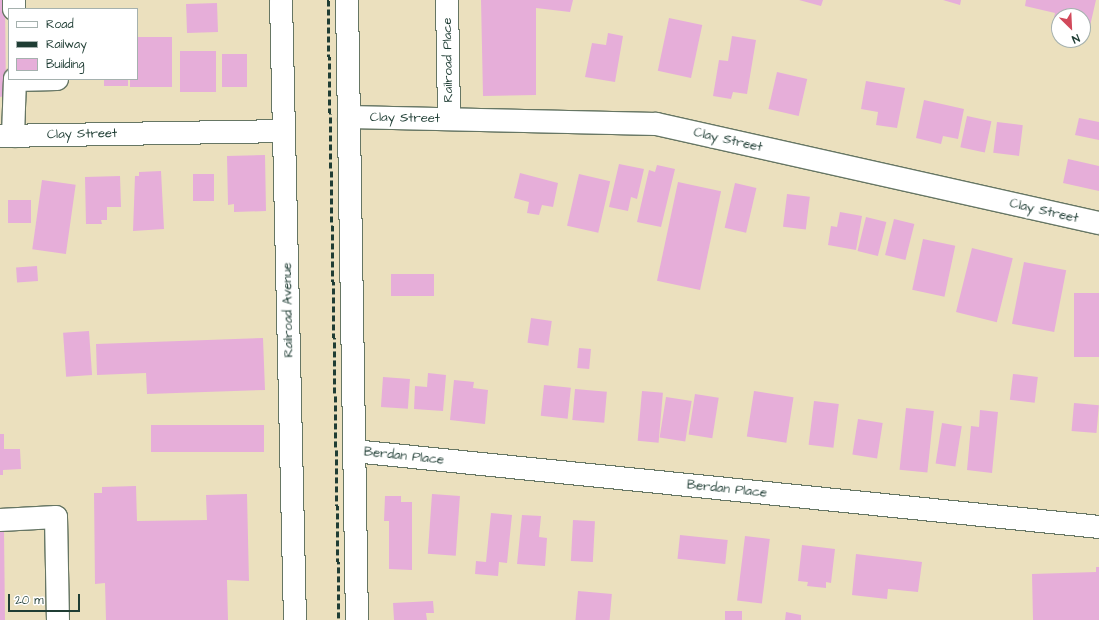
<!DOCTYPE html>
<html>
<head>
<meta charset="utf-8">
<style>
  body { margin:0 }
  #map { position:relative; width:1099px; height:620px; overflow:hidden; background:#ebe0be; font-family:"Architects Daughter",sans-serif }
  div>[style] { position:absolute }
  .building>* { inset:0; background:#e6aed9; transform-origin:0 0 }
  .roads { filter:drop-shadow(1px 0 #667664) drop-shadow(-1px 0 #667664) drop-shadow(0 1px #667664) drop-shadow(0 -1px #667664) }
  .minor>* { height:22px; margin:-11px; padding:0 11px; transform-origin:11px; border-radius:11px; background:#fff }
  .rail>* { height:3px; margin-top:-1.5px; transform-origin:0; background:repeating-linear-gradient(90deg,#1f3d34 0 6px,transparent 0 9px) }
  span { translate:-50% -50%; white-space:nowrap; text-align:center; line-height:1.15; -webkit-text-stroke:4px #fff; paint-order:stroke }
  .street-label { font-size:13px; color:#1f3d34 }
  .legend { position:absolute; left:8px; top:8px; width:130px; height:72px; box-sizing:border-box; background:#fff; border:1px solid #a5b1ae; margin:0; padding:5px 7px; list-style:none; font-size:12px; color:#1f3d34 }
  .legend li { display:flex; align-items:center; gap:8px; height:20px }
  .legend b { width:20px; border:1px solid #a5b1ae }
  .north { position:absolute; left:1051px; top:8px; width:40px; height:40px; box-sizing:border-box; background:#fff; border:1px solid #a5b1ae; border-radius:50%; rotate:156deg; font-size:11px; font-weight:700; line-height:16px; text-align:center; color:#1f3d34 }
  .north::after { content:''; display:block; margin:auto; width:14px; height:18px; background:#d1495b; clip-path:polygon(50% 0,100% 100%,50% 72%,0 100%) }
  .scale { position:absolute; left:8px; top:594px; width:72px; height:18px; box-sizing:border-box; border:2px solid #1f3d34; border-top:0; padding-left:5px; font-size:12px; line-height:14px; white-space:nowrap; color:#1f3d34; -webkit-text-stroke:3px #fff; paint-order:stroke }
</style>
</head>
<body>
<div id="map">
  <div class="building">
    <i style="clip-path:polygon(0 0,5px 0,6px 96px,0 97px)"></i>
    <i style="clip-path:polygon(481px 0,573px 0,570px 12px,536px 8px,536px 95px,483px 96px)"></i>
    <i style="clip-path:polygon(799px 0,823px 0,821px 6px)"></i>
    <i style="clip-path:polygon(943px 0,961px 0,960px 5px)"></i>
    <i style="clip-path:polygon(1026px 0,1096px 0,1087px 39px,1083px 38px,1083px 16px,1059px 16px,1059px 32px,1051px 31px,1055px 13px,1025px 6px)"></i>
    <i style="left:217px;top:3px;width:29px;height:31px;rotate:88deg"></i>
    <i style="left:669px;top:18px;width:34px;height:54px;rotate:12deg"></i>
    <i style="clip-path:polygon(608px 33px,623px 36px,615px 82px,585px 77px,592px 43px,606px 45px)"></i>
    <i style="clip-path:polygon(732px 36px,756px 40px,747px 94px,733px 92px,731px 99px,713px 96px,719px 60px,728px 61px)"></i>
    <i style="clip-path:polygon(137px 37px,172px 37px,172px 87px,130px 87px,130px 79px,137px 79px)"></i>
    <i style="left:180px;top:51px;width:36px;height:41px"></i>
    <i style="left:222px;top:54px;width:25px;height:33px"></i>
    <i style="left:777px;top:72px;width:31px;height:38px;rotate:13deg"></i>
    <i style="left:104px;top:79px;width:24px;height:7px"></i>
    <i style="clip-path:polygon(866px 81px,905px 88px,897px 128px,876px 125px,878px 112px,861px 109px)"></i>
    <i style="clip-path:polygon(924px 100px,964px 109px,958px 139px,943px 136px,941px 144px,916px 138px)"></i>
    <i style="left:967px;top:116px;width:25px;height:32px;rotate:12deg"></i>
    <i style="clip-path:polygon(1079px 118px,1099px 122px,1099px 140px,1075px 135px)"></i>
    <i style="left:997px;top:122px;width:26px;height:31px;rotate:7deg"></i>
    <i style="clip-path:polygon(265px 155px,266px 211px,234px 212px,234px 204px,228px 205px,227px 156px)"></i>
    <i style="clip-path:polygon(1068px 159px,1099px 166px,1099px 191px,1063px 183px)"></i>
    <i style="clip-path:polygon(619px 164px,644px 169px,637px 199px,631px 197px,628px 211px,609px 207px)"></i>
    <i style="clip-path:polygon(657px 165px,675px 169px,661px 227px,637px 222px,649px 170px,655px 172px)"></i>
    <i style="clip-path:polygon(161px 171px,164px 229px,133px 231px,135px 176px,139px 176px,139px 172px)"></i>
    <i style="clip-path:polygon(520px 173px,558px 183px,553px 207px,542px 205px,539px 215px,527px 213px,529px 202px,514px 198px)"></i>
    <i style="left:214px;top:174px;width:27px;height:21px;rotate:90deg"></i>
    <i style="left:579px;top:174px;width:32px;height:53px;rotate:13deg"></i>
    <i style="clip-path:polygon(120px 176px,121px 207px,107px 207px,107px 220px,101px 220px,102px 224px,86px 224px,85px 177px)"></i>
    <i style="left:42px;top:180px;width:34px;height:70px;rotate:8deg"></i>
    <i style="left:678px;top:182px;width:44px;height:101px;rotate:12deg"></i>
    <i style="left:735px;top:183px;width:22px;height:46px;rotate:13deg"></i>
    <i style="left:787px;top:194px;width:23px;height:33px;rotate:7deg"></i>
    <i style="left:8px;top:200px;width:23px;height:23px"></i>
    <i style="clip-path:polygon(840px 212px,862px 216px,856px 250px,828px 245px,831px 226px,837px 227px)"></i>
    <i style="left:866px;top:217px;width:21px;height:35px;rotate:14deg"></i>
    <i style="left:894px;top:219px;width:21px;height:37px;rotate:14deg"></i>
    <i style="left:923px;top:239px;width:33px;height:52px;rotate:12deg"></i>
    <i style="left:972px;top:248px;width:42px;height:66px;rotate:14deg"></i>
    <i style="left:1024px;top:262px;width:43px;height:63px;rotate:11deg"></i>
    <i style="left:37px;top:266px;width:15px;height:21px;rotate:86deg"></i>
    <i style="left:391px;top:274px;width:43px;height:22px"></i>
    <i style="left:1099px;top:293px;width:64px;height:25px;rotate:90deg"></i>
    <i style="left:531px;top:318px;width:21px;height:25px;rotate:8deg"></i>
    <i style="left:89px;top:331px;width:44px;height:26px;rotate:86deg"></i>
    <i style="clip-path:polygon(263px 338px,265px 390px,147px 394px,146px 373px,97px 375px,96px 344px)"></i>
    <i style="left:579px;top:348px;width:12px;height:20px;rotate:5deg"></i>
    <i style="clip-path:polygon(428px 373px,446px 375px,443px 411px,414px 409px,415px 386px,427px 387px)"></i>
    <i style="left:1013px;top:374px;width:25px;height:26px;rotate:7deg"></i>
    <i style="left:383px;top:377px;width:27px;height:30px;rotate:4deg"></i>
    <i style="clip-path:polygon(454px 380px,474px 382px,473px 388px,488px 390px,485px 424px,450px 420px)"></i>
    <i style="left:544px;top:385px;width:27px;height:31px;rotate:6deg"></i>
    <i style="left:575px;top:389px;width:32px;height:31px;rotate:5deg"></i>
    <i style="left:642px;top:391px;width:21px;height:50px;rotate:5deg"></i>
    <i style="left:754px;top:391px;width:40px;height:46px;rotate:9deg"></i>
    <i style="left:695px;top:394px;width:24px;height:41px;rotate:9deg"></i>
    <i style="left:666px;top:397px;width:26px;height:41px;rotate:9deg"></i>
    <i style="left:814px;top:401px;width:25px;height:44px;rotate:7deg"></i>
    <i style="left:1074px;top:403px;width:25px;height:28px;rotate:5deg"></i>
    <i style="left:906px;top:408px;width:28px;height:62px;rotate:6deg"></i>
    <i style="clip-path:polygon(980px 410px,998px 412px,992px 473px,967px 470px,971px 426px,979px 427px)"></i>
    <i style="left:858px;top:419px;width:25px;height:36px;rotate:9deg"></i>
    <i style="left:942px;top:423px;width:20px;height:41px;rotate:9deg"></i>
    <i style="left:151px;top:425px;width:113px;height:27px"></i>
    <i style="clip-path:polygon(0 434px,4px 434px,4px 449px,20px 449px,21px 469px,3px 470px,3px 475px,0 475px)"></i>
    <i style="clip-path:polygon(136px 486px,137px 521px,207px 520px,206px 495px,247px 494px,249px 581px,227px 580px,228px 620px,106px 620px,105px 583px,95px 584px,94px 493px,102px 493px,102px 487px)"></i>
    <i style="left:432px;top:494px;width:28px;height:60px;rotate:4deg"></i>
    <i style="clip-path:polygon(385px 496px,401px 496px,401px 502px,412px 502px,412px 570px,389px 569px,389px 521px,384px 521px)"></i>
    <i style="clip-path:polygon(491px 513px,512px 515px,507px 563px,499px 562px,498px 576px,475px 574px,476px 561px,486px 562px)"></i>
    <i style="clip-path:polygon(522px 515px,541px 516px,539px 537px,547px 538px,545px 566px,517px 564px)"></i>
    <i style="left:573px;top:520px;width:22px;height:41px;rotate:3deg"></i>
    <i style="clip-path:polygon(0 530px,4px 530px,5px 620px,0 620px)"></i>
    <i style="left:680px;top:535px;width:48px;height:24px;rotate:6deg"></i>
    <i style="left:745px;top:536px;width:25px;height:65px;rotate:7deg"></i>
    <i style="clip-path:polygon(802px 545px,835px 549px,831px 583px,826px 582px,826px 588px,807px 586px,808px 582px,798px 581px)"></i>
    <i style="clip-path:polygon(856px 554px,922px 562px,918px 592px,888px 589px,887px 599px,852px 595px)"></i>
    <i style="clip-path:polygon(1096px 567px,1099px 567px,1099px 620px,1033px 620px,1032px 574px,1096px 572px)"></i>
    <i style="left:578px;top:591px;width:34px;height:29px;rotate:5deg"></i>
    <i style="clip-path:polygon(433px 601px,434px 613px,426px 613px,427px 620px,394px 620px,393px 603px)"></i>
    <i style="left:725px;top:611px;width:17px;height:9px"></i>
    <i style="clip-path:polygon(786px 612px,801px 615px,801px 620px,785px 620px)"></i>
  </div>
  <div class="roads">
    <div class="minor">
      <i style="left:14px;top:0;width:9px;rotate:90deg"></i>
      <i style="left:281px;top:0;width:620px;rotate:88.71deg"></i>
      <i style="left:347px;top:0;width:620px;rotate:89.08deg"></i>
      <i style="left:447px;top:0;width:119px;rotate:89deg"></i>
      <i style="left:15px;top:80px;width:42px;rotate:-1.4deg"></i>
      <i style="left:349px;top:117px;width:307px;rotate:1.3deg"></i>
      <i style="left:656px;top:124px;width:454px;rotate:12.6deg"></i>
      <i style="left:0;top:136px;width:284px;rotate:-1deg"></i>
      <i style="left:13px;top:136px;width:57px;rotate:-88deg"></i>
      <i style="left:354px;top:451px;width:749px;rotate:5.82deg"></i>
      <i style="left:0;top:520px;width:56px;rotate:-3.1deg"></i>
      <i style="left:56px;top:517px;width:103px;rotate:88.9deg"></i>
    </div>
  </div>
  <div class="rail">
    <i style="left:328px;top:0;width:620px;rotate:88.98deg"></i>
  </div>
  <div class="street-label">
    <span style="left:448px;top:60px;rotate:-91deg">Railroad Place</span>
    <span style="left:405px;top:118px;rotate:1deg">Clay Street</span>
    <span style="left:82px;top:134px;rotate:-1deg">Clay Street</span>
    <span style="left:728px;top:140px;rotate:13deg">Clay Street</span>
    <span style="left:1044px;top:211px;rotate:13deg">Clay Street</span>
    <span style="left:288px;top:310px;rotate:-91deg">Railroad Avenue</span>
    <span style="left:404px;top:456px;rotate:6deg">Berdan Place</span>
    <span style="left:727px;top:489px;rotate:6deg">Berdan Place</span>
  </div>
  <ul class="legend">
  <li><b style="height:5px;background:#fff"></b>Road</li>
  <li><b style="height:5px;background:#1f3d34"></b>Railway</li>
  <li><b style="height:11px;background:#e6aed9"></b>Building</li>
  </ul>
  <div class="north">N</div>
  <div class="scale">20 m</div>
</div>
</body>
</html>
